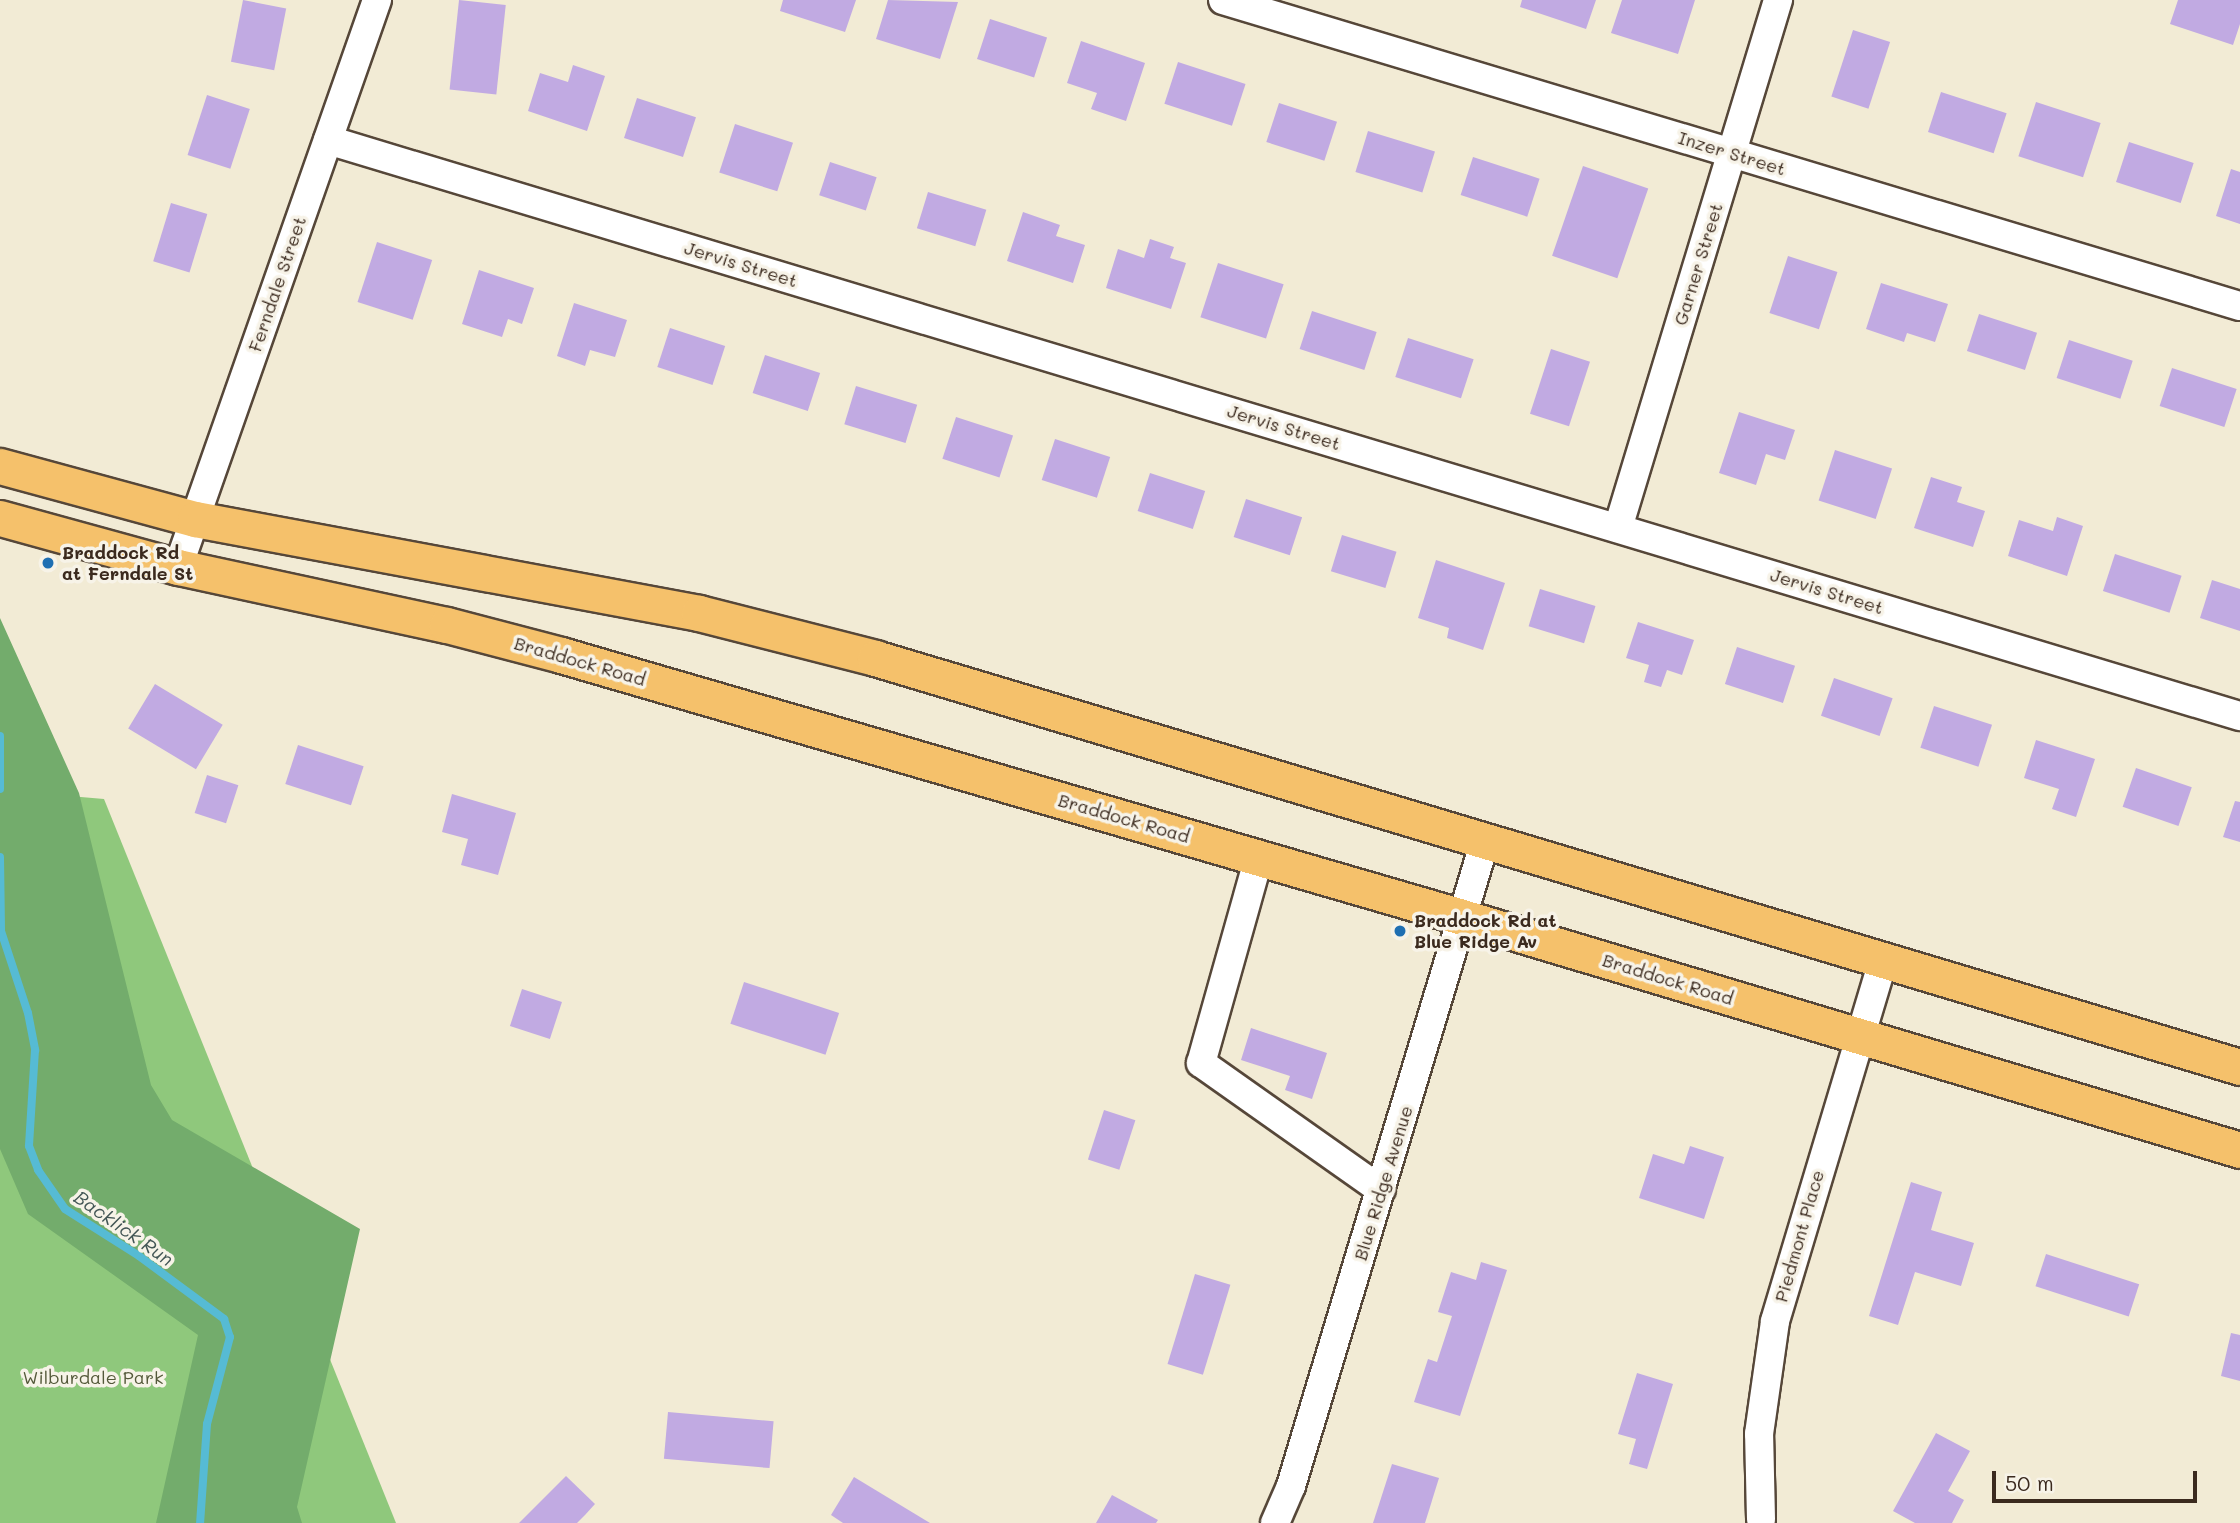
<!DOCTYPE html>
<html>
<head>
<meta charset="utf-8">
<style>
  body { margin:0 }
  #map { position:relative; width:2240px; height:1523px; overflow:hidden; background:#f2ebd5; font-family:Mali,sans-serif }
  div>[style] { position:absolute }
  .green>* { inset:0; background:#8fc87c }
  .forest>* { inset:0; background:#73ac6c }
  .stream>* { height:8px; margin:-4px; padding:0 4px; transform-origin:4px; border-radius:4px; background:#56bbd4 }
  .building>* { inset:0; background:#c1aae2; transform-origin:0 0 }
  .roads { filter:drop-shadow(2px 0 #564739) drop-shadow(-2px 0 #564739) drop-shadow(0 2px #564739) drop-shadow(0 -2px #564739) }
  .minor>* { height:28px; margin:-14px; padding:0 14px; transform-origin:14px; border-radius:14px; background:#fff }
  .major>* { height:35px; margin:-17.5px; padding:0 17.5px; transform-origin:17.5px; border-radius:17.5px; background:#f5c16b }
  .dots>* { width:19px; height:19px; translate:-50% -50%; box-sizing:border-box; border:4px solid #f7f3e8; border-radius:50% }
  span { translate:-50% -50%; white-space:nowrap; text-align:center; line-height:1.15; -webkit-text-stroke:7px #f7f3e8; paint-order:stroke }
  .street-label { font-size:18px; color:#3b2a1e }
  .poi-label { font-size:18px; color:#3b2a1e; font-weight:700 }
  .left { translate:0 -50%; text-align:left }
  .park-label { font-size:18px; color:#54593a }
  .water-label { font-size:19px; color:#435655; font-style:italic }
  .scale { position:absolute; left:1992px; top:1471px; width:205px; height:32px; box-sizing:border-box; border:4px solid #3b2a1e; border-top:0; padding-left:9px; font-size:21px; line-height:24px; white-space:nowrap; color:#3b2a1e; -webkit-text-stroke:5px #f7f3e8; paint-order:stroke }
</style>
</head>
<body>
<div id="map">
  <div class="green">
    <i style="clip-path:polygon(0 790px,104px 799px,396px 1523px,0 1523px)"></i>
  </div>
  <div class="forest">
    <i style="clip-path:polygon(0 618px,79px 793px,151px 1085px,172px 1120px,360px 1229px,297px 1507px,302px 1523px,156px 1523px,198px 1335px,28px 1214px,0 1149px)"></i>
  </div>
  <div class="stream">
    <i style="left:0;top:736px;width:53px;rotate:90deg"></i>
    <i style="left:0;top:857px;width:74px;rotate:89.2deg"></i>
    <i style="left:1px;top:931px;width:86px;rotate:71.8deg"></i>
    <i style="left:28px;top:1013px;width:38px;rotate:79deg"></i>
    <i style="left:35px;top:1050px;width:96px;rotate:93.6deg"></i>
    <i style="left:29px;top:1146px;width:26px;rotate:69deg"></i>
    <i style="left:38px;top:1170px;width:47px;rotate:55.3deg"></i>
    <i style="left:65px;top:1209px;width:88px;rotate:32.4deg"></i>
    <i style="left:139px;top:1256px;width:106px;rotate:36.5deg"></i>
    <i style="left:224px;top:1319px;width:19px;rotate:72deg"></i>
    <i style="left:230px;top:1337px;width:90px;rotate:104.8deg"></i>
    <i style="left:207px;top:1424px;width:99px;rotate:94deg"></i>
  </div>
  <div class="building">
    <i style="left:243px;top:0;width:44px;height:63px;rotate:11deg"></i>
    <i style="left:459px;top:0;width:47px;height:90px;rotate:6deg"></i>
    <i style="clip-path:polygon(783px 0,856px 0,845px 32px,780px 11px)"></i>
    <i style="clip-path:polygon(888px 0,958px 2px,940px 59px,876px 39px)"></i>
    <i style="clip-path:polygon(1522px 0,1596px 0,1586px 29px,1520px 7px)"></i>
    <i style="clip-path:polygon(1622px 0,1695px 0,1678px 54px,1611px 33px)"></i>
    <i style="clip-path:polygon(2178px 0,2240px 0,2240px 24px,2233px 45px,2170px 24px)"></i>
    <i style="left:990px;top:19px;width:60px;height:42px;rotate:18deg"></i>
    <i style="left:1853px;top:30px;width:39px;height:70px;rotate:18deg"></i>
    <i style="clip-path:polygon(1081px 41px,1145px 63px,1126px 121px,1091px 109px,1097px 93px,1067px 83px)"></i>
    <i style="left:1178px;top:62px;width:71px;height:44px;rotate:18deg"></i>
    <i style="clip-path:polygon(573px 65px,605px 76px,587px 131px,528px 111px,540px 73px,568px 82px)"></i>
    <i style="left:1941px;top:92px;width:69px;height:42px;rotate:18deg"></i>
    <i style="left:207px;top:95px;width:45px;height:63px;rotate:18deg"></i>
    <i style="left:637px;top:98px;width:62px;height:42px;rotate:18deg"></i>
    <i style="left:2036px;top:102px;width:68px;height:57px;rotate:18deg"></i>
    <i style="left:1279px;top:103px;width:61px;height:41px;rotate:18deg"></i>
    <i style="left:735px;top:124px;width:61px;height:51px;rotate:18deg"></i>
    <i style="left:1368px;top:131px;width:70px;height:43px;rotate:17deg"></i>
    <i style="left:2129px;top:142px;width:68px;height:42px;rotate:18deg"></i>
    <i style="left:1473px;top:157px;width:70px;height:40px;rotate:18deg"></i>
    <i style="left:830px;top:162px;width:49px;height:35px;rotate:18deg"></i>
    <i style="left:1583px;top:166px;width:69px;height:95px;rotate:19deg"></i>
    <i style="clip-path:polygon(2231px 169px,2240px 172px,2240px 224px,2216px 216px)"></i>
    <i style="left:928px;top:192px;width:61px;height:38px;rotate:17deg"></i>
    <i style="left:171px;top:203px;width:38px;height:61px;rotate:17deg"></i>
    <i style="clip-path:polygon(1023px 212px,1060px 225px,1056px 236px,1085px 245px,1073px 283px,1007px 261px)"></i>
    <i style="clip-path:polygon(1150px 239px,1174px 247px,1170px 258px,1186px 263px,1171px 309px,1106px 288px,1118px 249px,1144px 258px)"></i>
    <i style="left:377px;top:242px;width:58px;height:63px;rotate:18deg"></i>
    <i style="left:1788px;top:256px;width:52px;height:60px;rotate:18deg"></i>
    <i style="left:1218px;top:263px;width:69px;height:57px;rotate:18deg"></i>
    <i style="clip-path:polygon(479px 270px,534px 288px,522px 324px,508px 319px,502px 337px,462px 324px)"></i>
    <i style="clip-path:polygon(1881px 283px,1948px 304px,1935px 342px,1907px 333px,1904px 342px,1866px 329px)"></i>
    <i style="clip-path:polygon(574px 303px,627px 320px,615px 357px,590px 350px,585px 366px,557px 356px)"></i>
    <i style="left:1312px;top:311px;width:68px;height:40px;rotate:18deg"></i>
    <i style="left:1979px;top:314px;width:61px;height:39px;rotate:18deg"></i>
    <i style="left:670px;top:328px;width:58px;height:41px;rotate:18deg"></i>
    <i style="left:1408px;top:338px;width:69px;height:41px;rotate:18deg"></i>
    <i style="left:2069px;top:340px;width:67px;height:40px;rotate:18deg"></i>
    <i style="left:1551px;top:349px;width:41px;height:68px;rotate:18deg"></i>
    <i style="left:765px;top:355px;width:58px;height:40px;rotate:18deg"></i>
    <i style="left:2172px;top:368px;width:68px;height:40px;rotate:18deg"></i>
    <i style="left:856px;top:386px;width:64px;height:40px;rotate:17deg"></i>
    <i style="clip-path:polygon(1739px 412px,1795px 430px,1785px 460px,1766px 454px,1756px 485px,1719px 473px)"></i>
    <i style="left:956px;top:417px;width:60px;height:44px;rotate:18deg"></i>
    <i style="left:1055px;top:439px;width:58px;height:43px;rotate:18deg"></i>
    <i style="left:1835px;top:450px;width:60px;height:53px;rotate:18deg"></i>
    <i style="left:1150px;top:473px;width:58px;height:40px;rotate:18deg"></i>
    <i style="clip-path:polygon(1931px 477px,1962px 487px,1957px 502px,1985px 511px,1973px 547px,1914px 528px)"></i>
    <i style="left:1246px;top:499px;width:59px;height:40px;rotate:18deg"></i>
    <i style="clip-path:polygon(2057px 517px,2083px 526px,2067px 576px,2008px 556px,2019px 520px,2053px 531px)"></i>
    <i style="left:1342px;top:535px;width:57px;height:38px;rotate:17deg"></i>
    <i style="left:2115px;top:554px;width:70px;height:39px;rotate:18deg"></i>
    <i style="clip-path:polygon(1436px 560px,1505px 583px,1483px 650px,1447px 638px,1449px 628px,1418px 618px)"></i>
    <i style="clip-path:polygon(2212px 580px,2240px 589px,2240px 631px,2200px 618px)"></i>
    <i style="left:1540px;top:589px;width:58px;height:39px;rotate:17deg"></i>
    <i style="clip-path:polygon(1638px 622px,1694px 640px,1682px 675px,1667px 670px,1661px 687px,1644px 682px,1649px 665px,1626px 658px)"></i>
    <i style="left:1737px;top:647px;width:61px;height:39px;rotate:18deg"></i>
    <i style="left:1834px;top:678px;width:62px;height:40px;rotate:19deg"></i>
    <i style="left:155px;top:684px;width:79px;height:52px;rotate:31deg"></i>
    <i style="left:1934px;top:706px;width:61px;height:44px;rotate:18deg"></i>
    <i style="clip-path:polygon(2036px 740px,2095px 759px,2076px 817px,2052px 809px,2059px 789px,2024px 778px)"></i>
    <i style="left:298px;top:745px;width:69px;height:41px;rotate:18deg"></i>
    <i style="left:2136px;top:768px;width:59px;height:41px;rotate:19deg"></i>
    <i style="left:207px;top:775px;width:33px;height:40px;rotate:18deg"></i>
    <i style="clip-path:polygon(452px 794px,516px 813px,498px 875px,461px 865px,468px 839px,442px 832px)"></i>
    <i style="clip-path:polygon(2235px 801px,2240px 802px,2240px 842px,2223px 837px)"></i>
    <i style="left:744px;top:982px;width:100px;height:44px;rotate:18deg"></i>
    <i style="left:522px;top:989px;width:42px;height:39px;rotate:18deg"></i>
    <i style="clip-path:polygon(1251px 1028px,1327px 1053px,1312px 1099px,1285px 1090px,1290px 1076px,1241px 1060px)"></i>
    <i style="left:1104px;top:1110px;width:33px;height:52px;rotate:18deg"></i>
    <i style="clip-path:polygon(1690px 1146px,1724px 1157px,1704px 1219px,1639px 1198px,1653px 1154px,1684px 1164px)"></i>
    <i style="clip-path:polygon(1911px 1182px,1942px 1192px,1931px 1230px,1974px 1243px,1961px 1286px,1915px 1272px,1898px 1325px,1869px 1316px)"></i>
    <i style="left:2046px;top:1254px;width:98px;height:34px;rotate:18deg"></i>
    <i style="clip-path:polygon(1481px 1262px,1507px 1270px,1460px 1416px,1414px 1402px,1428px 1359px,1437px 1362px,1452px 1316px,1438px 1312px,1451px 1272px,1476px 1280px)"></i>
    <i style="left:1195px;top:1274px;width:37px;height:94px;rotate:17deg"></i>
    <i style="clip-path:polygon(2231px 1333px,2240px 1335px,2240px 1381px,2221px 1376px)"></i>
    <i style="clip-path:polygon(1637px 1373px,1673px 1384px,1647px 1469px,1629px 1464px,1636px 1439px,1618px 1434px)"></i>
    <i style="left:668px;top:1412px;width:106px;height:47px;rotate:5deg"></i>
    <i style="clip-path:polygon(1936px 1433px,1970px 1451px,1948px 1491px,1964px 1500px,1952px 1523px,1915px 1523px,1893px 1511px)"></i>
    <i style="clip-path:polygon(1392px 1464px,1439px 1478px,1425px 1523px,1373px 1523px)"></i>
    <i style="clip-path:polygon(566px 1476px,595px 1504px,585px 1515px,577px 1523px,519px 1523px)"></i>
    <i style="clip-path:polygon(854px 1477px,930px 1523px,843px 1523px,831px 1515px)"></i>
    <i style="clip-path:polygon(1112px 1495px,1158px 1520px,1156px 1523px,1096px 1523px)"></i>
  </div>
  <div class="roads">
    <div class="minor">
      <i style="left:1223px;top:0;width:1062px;rotate:16.75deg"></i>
      <i style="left:328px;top:140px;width:1997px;rotate:16.77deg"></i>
      <i style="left:1618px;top:528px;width:552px;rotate:-73.14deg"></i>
      <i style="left:178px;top:567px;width:601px;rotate:-70.66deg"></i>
      <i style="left:1259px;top:857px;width:214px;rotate:105.7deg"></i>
      <i style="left:1201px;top:1063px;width:220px;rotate:35.2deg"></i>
      <i style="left:1761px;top:1519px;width:85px;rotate:-91.3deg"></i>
      <i style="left:1759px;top:1434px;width:114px;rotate:-81.9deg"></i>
      <i style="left:1775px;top:1321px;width:377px;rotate:-73.3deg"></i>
      <i style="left:1275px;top:1523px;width:40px;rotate:-66.6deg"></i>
      <i style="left:1291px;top:1486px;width:674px;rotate:-73.26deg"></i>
    </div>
    <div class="major">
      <i style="left:0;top:466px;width:202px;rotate:15.2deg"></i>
      <i style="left:195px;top:519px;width:513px;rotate:10.56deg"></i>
      <i style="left:699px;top:613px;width:182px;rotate:14.3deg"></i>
      <i style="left:875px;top:658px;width:1425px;rotate:16.68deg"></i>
      <i style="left:0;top:518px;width:185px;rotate:15.4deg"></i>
      <i style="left:178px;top:567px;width:275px;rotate:12.2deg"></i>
      <i style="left:447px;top:625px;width:118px;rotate:14.7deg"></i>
      <i style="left:561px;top:655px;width:938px;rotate:16.21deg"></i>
      <i style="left:1462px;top:917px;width:812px;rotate:16.67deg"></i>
    </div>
  </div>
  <div class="dots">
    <i style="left:48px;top:563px;background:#1f6fb2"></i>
    <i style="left:1400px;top:931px;background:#1f6fb2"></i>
  </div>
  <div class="street-label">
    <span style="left:1732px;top:153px;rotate:17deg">Inzer Street</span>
    <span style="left:741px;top:264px;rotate:17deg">Jervis Street</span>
    <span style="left:1698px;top:264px;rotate:-73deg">Garner Street</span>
    <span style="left:277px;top:284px;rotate:-71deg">Ferndale Street</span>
    <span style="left:1284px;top:427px;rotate:17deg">Jervis Street</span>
    <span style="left:1827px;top:591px;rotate:17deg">Jervis Street</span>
    <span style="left:580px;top:661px;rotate:16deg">Braddock Road</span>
    <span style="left:1124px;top:818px;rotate:16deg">Braddock Road</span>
    <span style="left:1668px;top:979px;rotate:17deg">Braddock Road</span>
    <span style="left:1383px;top:1183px;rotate:-73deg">Blue Ridge Avenue</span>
    <span style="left:1799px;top:1236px;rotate:-74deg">Piedmont Place</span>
  </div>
  <div class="poi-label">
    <span class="left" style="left:62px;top:563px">Braddock Rd<br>at Ferndale St</span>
    <span class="left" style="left:1414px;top:931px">Braddock Rd at<br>Blue Ridge Av</span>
  </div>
  <div class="park-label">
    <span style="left:93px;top:1377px">Wilburdale Park</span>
  </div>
  <div class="water-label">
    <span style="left:124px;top:1228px;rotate:35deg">Backlick Run</span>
  </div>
  <div class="scale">50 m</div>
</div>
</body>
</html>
